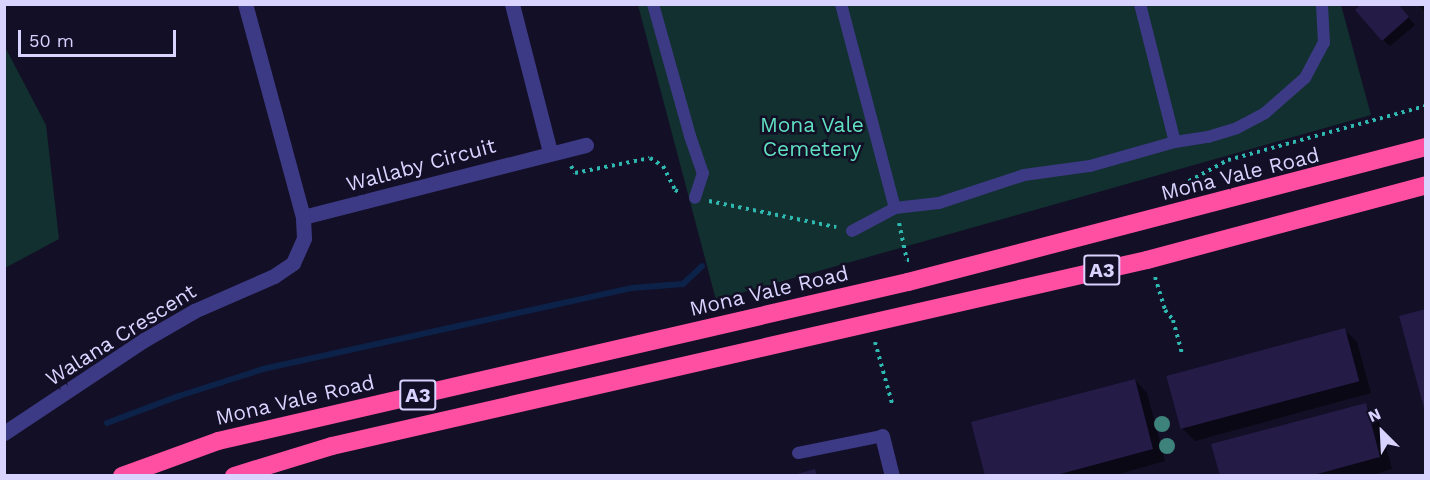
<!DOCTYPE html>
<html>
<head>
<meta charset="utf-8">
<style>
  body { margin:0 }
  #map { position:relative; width:1430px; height:480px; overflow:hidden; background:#130f26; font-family:"Work Sans",sans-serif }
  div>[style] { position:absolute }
  .green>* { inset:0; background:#12302f }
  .shadow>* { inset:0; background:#0007 }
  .stream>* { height:6px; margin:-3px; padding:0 3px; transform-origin:3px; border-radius:3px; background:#0c2248 }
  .building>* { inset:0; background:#241b47; transform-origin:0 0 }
  .path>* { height:4px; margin-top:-2px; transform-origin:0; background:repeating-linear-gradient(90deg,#2fb8b0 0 3px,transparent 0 7.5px) }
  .lane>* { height:12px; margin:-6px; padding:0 6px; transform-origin:6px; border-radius:6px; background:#3d3a85 }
  .street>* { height:15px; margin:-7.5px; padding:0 7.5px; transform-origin:7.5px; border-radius:7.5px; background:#3d3a85 }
  .highway>* { height:18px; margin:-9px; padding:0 9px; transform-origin:9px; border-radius:9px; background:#ff4fa3 }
  .trees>* { width:16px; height:16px; margin:-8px; border-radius:50%; background:#3d827b }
  span { translate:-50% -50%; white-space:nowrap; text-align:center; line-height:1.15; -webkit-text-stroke:5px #130f26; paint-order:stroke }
  .shield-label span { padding:2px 4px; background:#130f26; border:2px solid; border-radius:4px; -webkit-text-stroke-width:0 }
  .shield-label { font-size:20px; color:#d9d4ff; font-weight:700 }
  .park-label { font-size:21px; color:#5fe0c0 }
  .street-label { font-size:21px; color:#d9d4ff }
  .frame { position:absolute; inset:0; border:6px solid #d9d4ff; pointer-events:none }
  .north { position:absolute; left:1352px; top:402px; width:60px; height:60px; -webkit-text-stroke:4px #130f26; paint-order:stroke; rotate:336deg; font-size:16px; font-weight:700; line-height:24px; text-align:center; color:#d9d4ff }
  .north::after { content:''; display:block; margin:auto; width:21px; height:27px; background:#d9d4ff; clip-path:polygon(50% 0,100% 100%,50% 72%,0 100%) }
  .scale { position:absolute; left:18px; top:30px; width:158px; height:27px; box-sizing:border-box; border:3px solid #d9d4ff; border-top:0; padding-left:8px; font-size:18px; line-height:21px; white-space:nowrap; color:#d9d4ff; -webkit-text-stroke:4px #130f26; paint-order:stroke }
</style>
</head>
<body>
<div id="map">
  <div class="green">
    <i style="clip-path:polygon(638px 5px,1341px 5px,1371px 115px,716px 300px)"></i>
    <i style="clip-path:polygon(5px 47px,46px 125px,59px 239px,5px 268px)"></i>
  </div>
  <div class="shadow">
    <i style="clip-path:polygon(1397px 4px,1415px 25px,1390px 46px,1383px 40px)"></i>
    <i style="clip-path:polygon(1418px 4px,1426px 4px,1426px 10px,1424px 11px)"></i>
    <i style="clip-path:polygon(1345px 330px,1357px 342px,1371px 393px,1195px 441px,1182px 428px)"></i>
    <i style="clip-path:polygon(1135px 380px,1147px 393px,1165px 461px,1112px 476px,987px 476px)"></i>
    <i style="clip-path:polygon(1365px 405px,1378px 417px,1392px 469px,1369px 476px,1221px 476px)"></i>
  </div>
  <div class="stream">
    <i style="left:107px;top:423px;width:77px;rotate:-20.6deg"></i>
    <i style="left:179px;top:396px;width:88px;rotate:-17.8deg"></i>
    <i style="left:263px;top:369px;width:378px;rotate:-12.4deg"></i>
    <i style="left:632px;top:288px;width:51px;rotate:-4.5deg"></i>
    <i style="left:683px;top:284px;width:26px;rotate:-43deg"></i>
  </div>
  <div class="building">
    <i style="clip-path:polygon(1361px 4px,1398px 4px,1409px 17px,1382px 41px,1355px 10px)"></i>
    <i style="clip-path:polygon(1426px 309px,1426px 412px,1425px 412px,1399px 316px)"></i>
    <i style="left:1345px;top:328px;width:55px;height:185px;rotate:75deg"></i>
    <i style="clip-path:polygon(1135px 379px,1153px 449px,1053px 476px,985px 476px,971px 422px)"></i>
    <i style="clip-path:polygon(1366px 403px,1380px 457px,1310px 476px,1220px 476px,1211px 444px)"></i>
    <i style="clip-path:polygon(815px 469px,817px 476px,793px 476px,793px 475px)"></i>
  </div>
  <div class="path">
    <i style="left:571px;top:166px;width:8px;rotate:60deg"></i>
    <i style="left:575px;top:173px;width:76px;rotate:-11.3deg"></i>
    <i style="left:650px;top:158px;width:15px;rotate:32deg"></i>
    <i style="left:663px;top:166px;width:27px;rotate:63deg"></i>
    <i style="left:675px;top:190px;width:7px;rotate:27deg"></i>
    <i style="left:1169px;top:192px;width:67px;rotate:-28.5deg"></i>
    <i style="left:1228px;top:160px;width:205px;rotate:-15.3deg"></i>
    <i style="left:709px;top:201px;width:130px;rotate:11.6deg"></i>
    <i style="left:899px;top:223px;width:38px;rotate:78deg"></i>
    <i style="left:907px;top:260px;width:2px"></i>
    <i style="left:1155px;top:277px;width:34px;rotate:73deg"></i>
    <i style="left:1165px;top:310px;width:13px;rotate:51deg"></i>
    <i style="left:1173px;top:320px;width:34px;rotate:75deg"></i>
    <i style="left:875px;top:342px;width:67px;rotate:74.5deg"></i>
  </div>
  <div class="lane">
    <i style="left:653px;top:4px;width:137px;rotate:74.3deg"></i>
    <i style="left:690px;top:136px;width:39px;rotate:71deg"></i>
    <i style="left:703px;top:173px;width:26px;rotate:108deg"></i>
    <i style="left:841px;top:4px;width:211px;rotate:75.2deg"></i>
    <i style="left:1140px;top:4px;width:142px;rotate:75.8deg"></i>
    <i style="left:852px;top:231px;width:49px;rotate:-28.1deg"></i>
    <i style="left:895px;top:208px;width:44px;rotate:-6.5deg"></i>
    <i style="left:939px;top:203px;width:89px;rotate:-18.2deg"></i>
    <i style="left:1024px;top:175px;width:67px;rotate:-7.8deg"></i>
    <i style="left:1090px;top:166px;width:88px;rotate:-15.8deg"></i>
    <i style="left:1175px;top:142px;width:33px;rotate:-9deg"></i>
    <i style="left:1208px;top:137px;width:30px;rotate:-17deg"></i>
    <i style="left:1237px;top:128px;width:32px;rotate:-28deg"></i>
    <i style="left:1265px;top:113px;width:53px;rotate:-41.2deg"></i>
    <i style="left:1305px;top:78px;width:40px;rotate:-62deg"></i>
    <i style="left:1324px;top:43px;width:39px;rotate:-93deg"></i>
    <i style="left:798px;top:453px;width:86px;rotate:-11.4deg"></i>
  </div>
  <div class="street">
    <i style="left:512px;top:4px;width:153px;rotate:75.6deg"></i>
    <i style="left:303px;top:217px;width:292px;rotate:-14.3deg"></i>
    <i style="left:4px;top:433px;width:168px;rotate:-33.6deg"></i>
    <i style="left:144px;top:340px;width:58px;rotate:-30.1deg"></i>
    <i style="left:194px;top:311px;width:87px;rotate:-23.6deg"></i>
    <i style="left:274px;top:276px;width:23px;rotate:-34deg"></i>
    <i style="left:293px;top:263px;width:27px;rotate:-66deg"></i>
    <i style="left:304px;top:238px;width:21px;rotate:-93deg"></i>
    <i style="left:303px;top:217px;width:221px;rotate:-105.2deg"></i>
    <i style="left:882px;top:436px;width:41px;rotate:76deg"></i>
  </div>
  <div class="highway">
    <i style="left:122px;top:476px;width:102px;rotate:-20deg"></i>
    <i style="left:218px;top:441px;width:708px;rotate:-12.98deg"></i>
    <i style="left:908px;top:282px;width:535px;rotate:-14.61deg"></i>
    <i style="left:234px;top:476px;width:102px;rotate:-17deg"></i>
    <i style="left:332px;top:446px;width:836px;rotate:-12.86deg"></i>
    <i style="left:1147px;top:260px;width:289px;rotate:-15deg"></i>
  </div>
  <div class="trees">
    <i style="left:1162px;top:424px"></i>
    <i style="left:1167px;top:446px"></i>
  </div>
  <div class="shield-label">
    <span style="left:1102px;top:270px">A3</span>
    <span style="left:418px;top:395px">A3</span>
  </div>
  <div class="park-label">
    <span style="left:812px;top:137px">Mona Vale<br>Cemetery</span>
  </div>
  <div class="street-label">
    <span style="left:421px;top:165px;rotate:-15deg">Wallaby Circuit</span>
    <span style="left:1240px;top:174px;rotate:-14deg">Mona Vale Road</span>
    <span style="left:769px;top:291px;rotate:-13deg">Mona Vale Road</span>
    <span style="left:121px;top:335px;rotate:-32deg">Walana Crescent</span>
    <span style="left:295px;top:400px;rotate:-13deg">Mona Vale Road</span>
  </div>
  <div class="frame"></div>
  <div class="north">N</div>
  <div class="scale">50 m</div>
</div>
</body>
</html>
